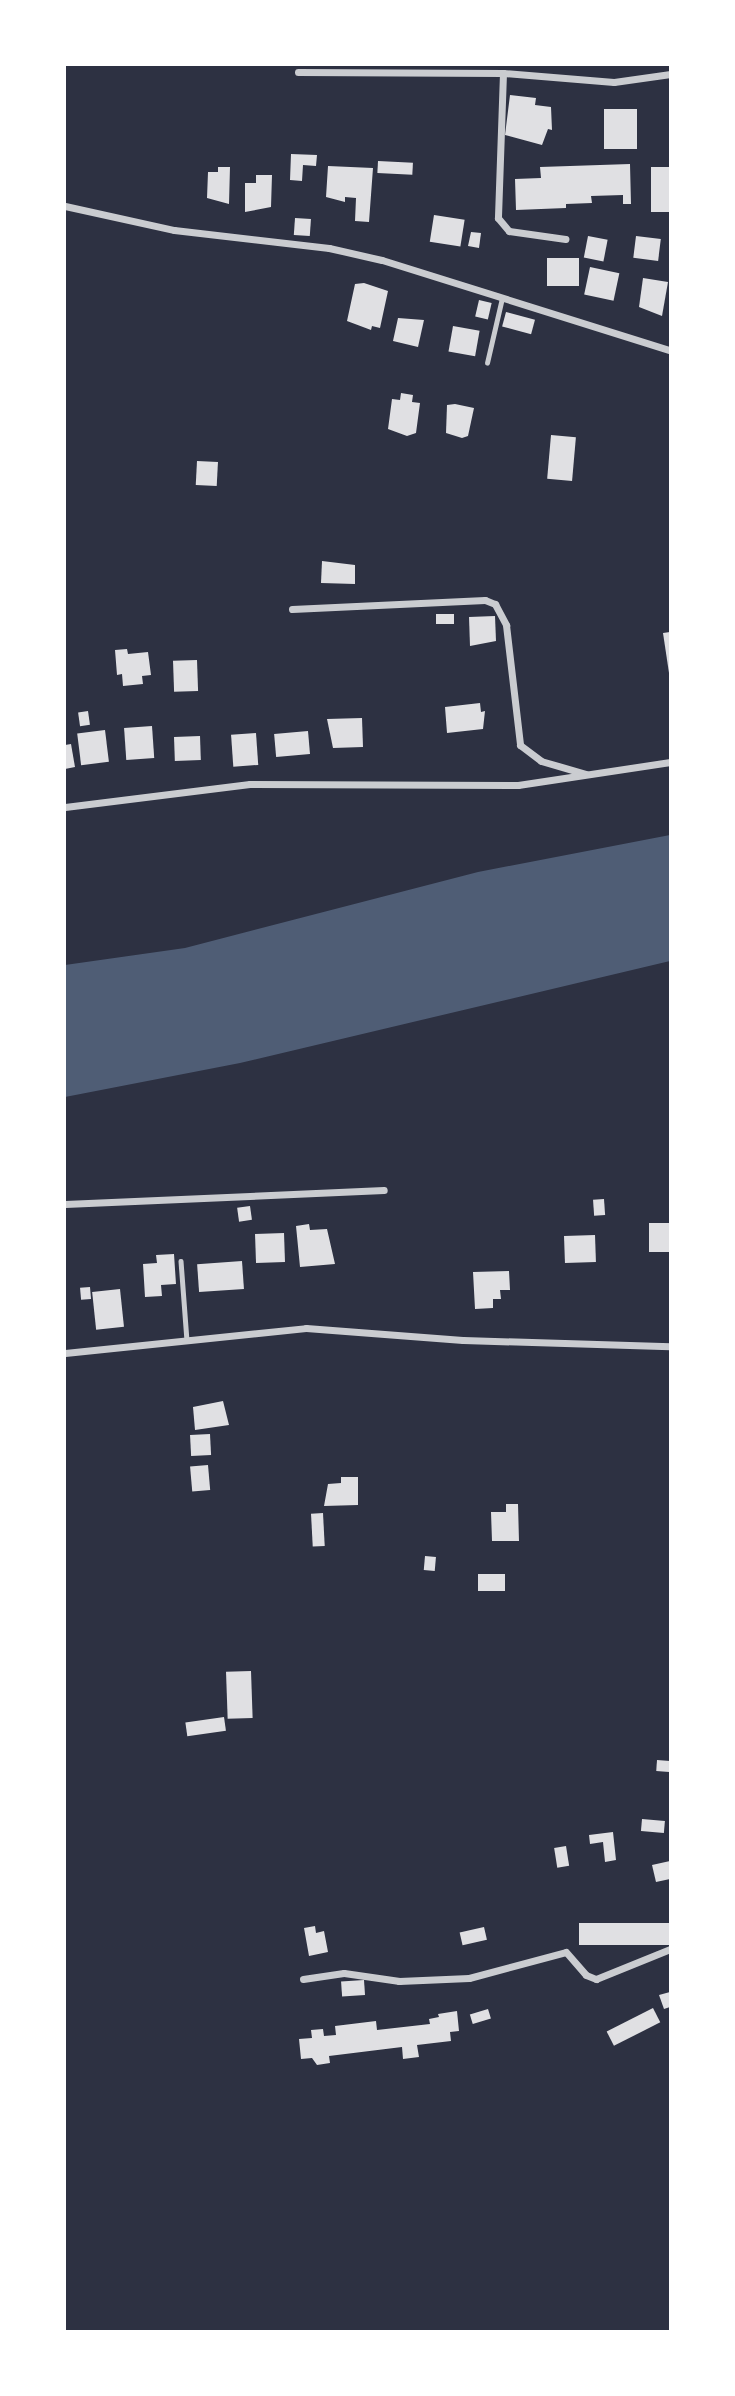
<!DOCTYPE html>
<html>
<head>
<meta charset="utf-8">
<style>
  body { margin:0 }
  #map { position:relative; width:735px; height:2396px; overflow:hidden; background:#2d3142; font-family:Manrope,sans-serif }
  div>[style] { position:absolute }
  .water>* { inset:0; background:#4f5d75 }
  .building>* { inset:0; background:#e0e0e3; transform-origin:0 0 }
  .service>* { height:4.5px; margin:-2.25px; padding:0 2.25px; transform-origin:2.25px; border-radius:2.25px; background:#caccd0 }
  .minor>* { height:7px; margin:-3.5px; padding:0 3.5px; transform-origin:3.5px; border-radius:3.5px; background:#caccd0 }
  span { translate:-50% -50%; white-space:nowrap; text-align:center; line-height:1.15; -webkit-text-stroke:7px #fff; paint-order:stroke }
  .frame { position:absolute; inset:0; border:66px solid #fff; pointer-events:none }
</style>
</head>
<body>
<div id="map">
  <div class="water">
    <i style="clip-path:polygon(670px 835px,670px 961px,240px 1063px,65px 1097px,65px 965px,185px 948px,478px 872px)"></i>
  </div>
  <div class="building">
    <i style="clip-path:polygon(510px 95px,536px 98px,535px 105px,551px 107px,552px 130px,548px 129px,542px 145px,505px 135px)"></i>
    <i style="left:637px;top:109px;width:40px;height:33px;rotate:90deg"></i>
    <i style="clip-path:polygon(291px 154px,317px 155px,316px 166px,303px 165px,302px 181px,290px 180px)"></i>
    <i style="left:378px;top:161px;width:35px;height:12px;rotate:3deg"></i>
    <i style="clip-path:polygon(630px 164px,631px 204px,623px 204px,623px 195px,591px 196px,592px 203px,566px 204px,566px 208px,516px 210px,515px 179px,541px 178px,540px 167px)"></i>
    <i style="clip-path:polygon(328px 166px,373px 168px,369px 222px,355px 221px,356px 198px,345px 197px,345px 202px,326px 197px)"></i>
    <i style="clip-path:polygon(218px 167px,230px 167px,229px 204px,207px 198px,208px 172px,218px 172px)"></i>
    <i style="left:651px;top:167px;width:19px;height:45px"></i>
    <i style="clip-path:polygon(256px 175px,272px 175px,271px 207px,245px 212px,245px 183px,256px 183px)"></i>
    <i style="left:434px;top:215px;width:31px;height:27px;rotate:9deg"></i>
    <i style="left:295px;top:218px;width:16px;height:17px;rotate:4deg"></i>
    <i style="clip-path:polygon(471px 232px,481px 233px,479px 248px,468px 246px)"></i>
    <i style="left:588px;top:236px;width:20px;height:22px;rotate:11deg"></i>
    <i style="left:636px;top:236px;width:25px;height:22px;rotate:7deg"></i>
    <i style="left:547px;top:258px;width:32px;height:28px"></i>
    <i style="left:590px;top:267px;width:30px;height:28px;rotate:12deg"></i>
    <i style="clip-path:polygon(643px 278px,668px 282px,662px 316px,639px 307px)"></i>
    <i style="clip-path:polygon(364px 283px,388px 291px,380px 328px,372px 326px,371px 330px,347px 321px,355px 284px)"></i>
    <i style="left:479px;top:300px;width:13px;height:17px;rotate:13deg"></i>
    <i style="left:506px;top:312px;width:30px;height:15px;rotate:15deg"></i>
    <i style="clip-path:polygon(398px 318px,424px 320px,418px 347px,393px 341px)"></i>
    <i style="left:453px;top:326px;width:27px;height:26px;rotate:10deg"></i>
    <i style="clip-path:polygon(401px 393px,413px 395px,412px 402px,420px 403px,416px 433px,407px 436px,388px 429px,392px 399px,400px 400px)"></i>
    <i style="clip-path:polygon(455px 404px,474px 408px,468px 436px,462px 438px,446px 433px,447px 405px)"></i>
    <i style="left:551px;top:435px;width:25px;height:44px;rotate:5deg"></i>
    <i style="left:197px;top:461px;width:21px;height:24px;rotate:3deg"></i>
    <i style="clip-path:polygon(322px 561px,355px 565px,355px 584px,321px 583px)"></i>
    <i style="left:454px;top:614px;width:10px;height:18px;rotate:90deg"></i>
    <i style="clip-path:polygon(495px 616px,496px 641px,470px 646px,469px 617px)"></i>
    <i style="clip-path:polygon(670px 632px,670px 673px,669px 673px,663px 633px)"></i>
    <i style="clip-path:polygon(127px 649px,128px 654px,148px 652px,151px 675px,142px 676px,143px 684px,123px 686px,122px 674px,117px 675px,115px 650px)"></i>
    <i style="left:197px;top:660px;width:31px;height:24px;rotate:88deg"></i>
    <i style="clip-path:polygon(480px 703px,481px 712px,485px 711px,483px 729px,447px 733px,445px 707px)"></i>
    <i style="left:88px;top:711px;width:14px;height:10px;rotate:82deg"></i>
    <i style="clip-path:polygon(362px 718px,363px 747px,333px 748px,327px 719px)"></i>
    <i style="left:152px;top:726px;width:32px;height:28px;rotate:86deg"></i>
    <i style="left:105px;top:730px;width:32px;height:28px;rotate:83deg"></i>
    <i style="left:308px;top:731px;width:23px;height:34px;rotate:85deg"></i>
    <i style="left:256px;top:733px;width:32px;height:25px;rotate:86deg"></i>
    <i style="left:200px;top:736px;width:24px;height:26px;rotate:88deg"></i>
    <i style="clip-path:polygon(71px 744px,75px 767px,65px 769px,65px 745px)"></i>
    <i style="left:604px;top:1199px;width:16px;height:11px;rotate:86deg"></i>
    <i style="left:250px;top:1206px;width:14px;height:13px;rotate:82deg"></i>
    <i style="left:670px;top:1223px;width:29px;height:21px;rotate:90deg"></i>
    <i style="clip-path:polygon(309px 1224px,310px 1230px,327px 1229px,335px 1264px,300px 1267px,296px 1226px)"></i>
    <i style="left:284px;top:1233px;width:29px;height:29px;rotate:88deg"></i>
    <i style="left:595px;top:1235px;width:27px;height:31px;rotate:88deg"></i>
    <i style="clip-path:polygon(174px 1254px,176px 1284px,161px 1285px,162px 1296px,145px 1297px,143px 1264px,157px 1263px,156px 1255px)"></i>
    <i style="left:242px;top:1261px;width:28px;height:45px;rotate:86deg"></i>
    <i style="clip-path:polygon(509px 1271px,510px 1290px,500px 1290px,501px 1299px,493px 1299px,493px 1308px,475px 1309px,473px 1272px)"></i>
    <i style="left:90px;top:1287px;width:12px;height:10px;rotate:85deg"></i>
    <i style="left:120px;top:1289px;width:38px;height:28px;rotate:84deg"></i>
    <i style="clip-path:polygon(223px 1401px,229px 1425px,195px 1430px,193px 1407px)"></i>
    <i style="left:210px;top:1434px;width:21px;height:20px;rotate:87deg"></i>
    <i style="left:208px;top:1465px;width:25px;height:18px;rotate:85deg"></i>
    <i style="clip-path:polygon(341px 1477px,358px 1477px,358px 1505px,324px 1506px,328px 1484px,341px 1483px)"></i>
    <i style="clip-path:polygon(506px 1504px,518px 1504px,519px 1541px,492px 1541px,491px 1512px,506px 1512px)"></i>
    <i style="left:323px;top:1513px;width:33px;height:12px;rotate:87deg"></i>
    <i style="left:425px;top:1556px;width:11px;height:14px;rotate:5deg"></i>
    <i style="left:478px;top:1574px;width:27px;height:17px"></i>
    <i style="left:251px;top:1671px;width:47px;height:25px;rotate:88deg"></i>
    <i style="left:224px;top:1717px;width:14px;height:39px;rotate:82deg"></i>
    <i style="left:657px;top:1760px;width:13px;height:11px;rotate:4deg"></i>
    <i style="left:642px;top:1819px;width:23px;height:12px;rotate:5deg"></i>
    <i style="clip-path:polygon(613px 1832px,616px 1860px,605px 1862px,603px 1842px,590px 1844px,589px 1835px)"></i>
    <i style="left:566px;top:1846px;width:20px;height:12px;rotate:81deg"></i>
    <i style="clip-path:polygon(670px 1861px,670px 1879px,656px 1882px,652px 1865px)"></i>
    <i style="left:670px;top:1923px;width:22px;height:91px;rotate:90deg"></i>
    <i style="clip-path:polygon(315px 1926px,316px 1933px,324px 1931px,328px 1952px,309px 1956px,304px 1928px)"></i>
    <i style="left:484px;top:1927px;width:13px;height:25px;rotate:77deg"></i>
    <i style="left:364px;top:1980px;width:15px;height:23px;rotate:86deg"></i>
    <i style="clip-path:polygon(670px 1992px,670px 2007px,664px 2009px,659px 1995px)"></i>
    <i style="left:653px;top:2008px;width:16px;height:52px;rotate:63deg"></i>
    <i style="left:488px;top:2009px;width:10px;height:19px;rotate:73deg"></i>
    <i style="clip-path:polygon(457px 2011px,459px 2031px,450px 2032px,451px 2041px,417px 2045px,419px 2057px,403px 2059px,402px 2047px,329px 2056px,330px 2063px,317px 2065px,312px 2058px,301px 2059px,299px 2039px,312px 2038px,311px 2030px,323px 2029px,324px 2036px,336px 2035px,335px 2026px,376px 2021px,377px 2030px,430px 2024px,429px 2019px,439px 2017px,438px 2014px)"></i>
  </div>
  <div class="service">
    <i style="left:487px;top:363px;width:67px;rotate:-77deg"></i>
    <i style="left:181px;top:1261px;width:79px;rotate:85.7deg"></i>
  </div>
  <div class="minor">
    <i style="left:298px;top:72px;width:205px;rotate:0.3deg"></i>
    <i style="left:503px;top:73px;width:111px;rotate:4.6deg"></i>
    <i style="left:614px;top:82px;width:57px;rotate:-8.1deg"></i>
    <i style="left:503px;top:73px;width:145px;rotate:92deg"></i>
    <i style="left:498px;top:218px;width:17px;rotate:50deg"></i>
    <i style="left:509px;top:231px;width:57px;rotate:8.1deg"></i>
    <i style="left:65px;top:206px;width:112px;rotate:12.4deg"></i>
    <i style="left:174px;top:230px;width:156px;rotate:6.6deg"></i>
    <i style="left:329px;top:248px;width:54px;rotate:12.8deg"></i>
    <i style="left:382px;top:260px;width:302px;rotate:17.4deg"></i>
    <i style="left:292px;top:609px;width:193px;rotate:-2.7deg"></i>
    <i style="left:485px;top:600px;width:11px;rotate:22deg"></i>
    <i style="left:495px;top:604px;width:24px;rotate:62deg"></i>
    <i style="left:506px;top:625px;width:121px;rotate:83.3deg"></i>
    <i style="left:520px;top:745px;width:26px;rotate:37deg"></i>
    <i style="left:541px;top:761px;width:47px;rotate:16.1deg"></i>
    <i style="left:65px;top:807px;width:186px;rotate:-7.1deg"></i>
    <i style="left:250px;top:784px;width:268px;rotate:0.2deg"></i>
    <i style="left:518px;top:785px;width:154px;rotate:-8.6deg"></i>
    <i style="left:65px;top:1204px;width:319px;rotate:-2.5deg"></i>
    <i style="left:65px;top:1353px;width:242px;rotate:-5.9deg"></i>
    <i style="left:306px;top:1328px;width:157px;rotate:4.4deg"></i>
    <i style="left:463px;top:1340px;width:207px;rotate:1.7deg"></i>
    <i style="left:303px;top:1979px;width:41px;rotate:-8.3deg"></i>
    <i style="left:344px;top:1973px;width:56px;rotate:8.3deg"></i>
    <i style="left:399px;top:1981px;width:70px;rotate:-2.5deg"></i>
    <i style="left:469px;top:1978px;width:100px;rotate:-15deg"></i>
    <i style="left:566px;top:1952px;width:30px;rotate:49deg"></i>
    <i style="left:586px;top:1975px;width:11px;rotate:22deg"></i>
    <i style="left:596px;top:1979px;width:80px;rotate:-22.1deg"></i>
  </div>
  <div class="frame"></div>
</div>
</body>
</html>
